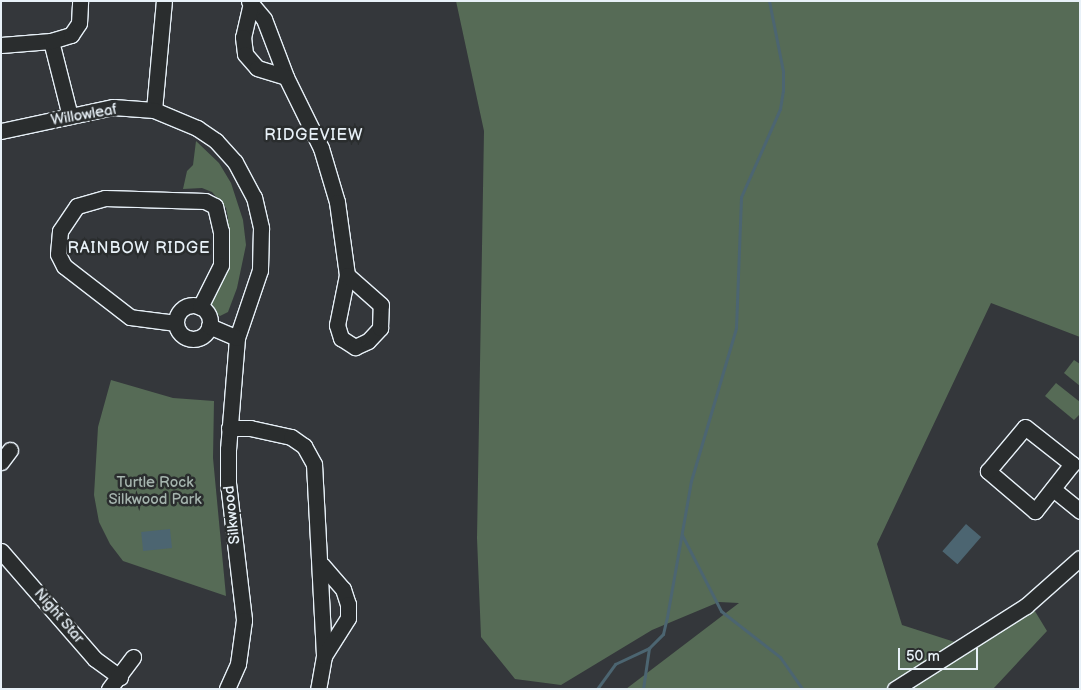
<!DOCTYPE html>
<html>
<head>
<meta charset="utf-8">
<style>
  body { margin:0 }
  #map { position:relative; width:1081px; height:690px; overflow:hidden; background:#34373b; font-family:"Balsamiq Sans",sans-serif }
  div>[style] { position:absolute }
  .green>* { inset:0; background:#566b56 }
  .water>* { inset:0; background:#4c6571; transform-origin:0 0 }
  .stream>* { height:3px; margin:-1.5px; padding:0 1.5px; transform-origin:1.5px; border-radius:1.5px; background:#4c6571 }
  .roads { filter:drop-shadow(1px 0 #e8f1f8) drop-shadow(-1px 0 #e8f1f8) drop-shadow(0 1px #e8f1f8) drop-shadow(0 -1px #e8f1f8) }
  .minor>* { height:15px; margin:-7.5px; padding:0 7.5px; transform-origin:7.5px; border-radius:7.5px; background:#2a2d2e }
  .minor>.ring { margin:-7.5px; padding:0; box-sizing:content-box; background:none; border:15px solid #2a2d2e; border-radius:50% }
  span { translate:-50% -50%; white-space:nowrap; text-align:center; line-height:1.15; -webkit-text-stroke:5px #2a2d2e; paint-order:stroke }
  .street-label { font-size:15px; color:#e8f1f8 }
  .park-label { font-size:15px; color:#a6b5af }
  .neighbourhood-label { font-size:16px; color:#e8f1f8; letter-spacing:1px }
  .frame { position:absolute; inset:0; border:2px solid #e8f1f8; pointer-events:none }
  .scale { position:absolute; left:898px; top:648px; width:80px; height:22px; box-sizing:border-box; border:2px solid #e8f1f8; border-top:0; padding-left:6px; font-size:15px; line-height:18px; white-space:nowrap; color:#e8f1f8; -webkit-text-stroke:4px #2a2d2e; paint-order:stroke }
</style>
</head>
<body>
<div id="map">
  <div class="green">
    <i style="clip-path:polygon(456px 1px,1080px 1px,1080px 337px,991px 303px,877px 544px,902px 625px,961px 644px,1030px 603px,1047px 631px,993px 689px,626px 689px,739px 603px,719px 602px,652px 630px,561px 685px,515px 679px,481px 637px,477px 538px,484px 131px)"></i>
    <i style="clip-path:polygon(196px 141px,219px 163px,231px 183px,243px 220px,246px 245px,237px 288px,228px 312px,220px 316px,210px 310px,210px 304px,225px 272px,229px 256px,228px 218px,226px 208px,212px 192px,202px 188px,183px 189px,187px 171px,193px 165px)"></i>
    <i style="clip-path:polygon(1074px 360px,1080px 364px,1080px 386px,1064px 373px)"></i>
    <i style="clip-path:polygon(111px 380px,173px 398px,214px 401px,213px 458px,226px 596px,123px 561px,110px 544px,99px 522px,94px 495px,98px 427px)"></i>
    <i style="clip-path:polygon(1056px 383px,1080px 402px,1080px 414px,1074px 420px,1045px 396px)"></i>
  </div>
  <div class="water">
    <i style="left:966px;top:524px;width:20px;height:36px;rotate:41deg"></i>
    <i style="left:170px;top:529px;width:19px;height:29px;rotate:84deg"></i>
  </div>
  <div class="stream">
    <i style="left:682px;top:535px;width:85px;rotate:62.8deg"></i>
    <i style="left:721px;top:611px;width:75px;rotate:37.9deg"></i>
    <i style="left:780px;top:657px;width:39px;rotate:55deg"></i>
    <i style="left:597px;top:689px;width:31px;rotate:-54deg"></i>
    <i style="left:615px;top:664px;width:38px;rotate:-25deg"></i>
    <i style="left:649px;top:648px;width:20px;rotate:-45deg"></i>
    <i style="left:663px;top:634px;width:17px;rotate:-77deg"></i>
    <i style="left:667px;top:617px;width:138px;rotate:-80deg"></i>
    <i style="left:691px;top:481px;width:159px;rotate:-73.6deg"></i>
    <i style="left:736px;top:328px;width:131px;rotate:-87.8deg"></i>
    <i style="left:741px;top:197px;width:96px;rotate:-66.1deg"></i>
    <i style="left:780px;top:109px;width:18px;rotate:-81deg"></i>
    <i style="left:783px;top:91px;width:20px;rotate:-90deg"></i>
    <i style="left:783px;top:71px;width:71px;rotate:-101.3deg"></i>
    <i style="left:643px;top:689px;width:41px;rotate:-81.7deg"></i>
  </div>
  <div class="roads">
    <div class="minor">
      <i style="left:249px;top:1px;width:23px;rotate:50deg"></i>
      <i style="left:264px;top:19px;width:62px;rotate:69.2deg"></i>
      <i style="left:286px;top:77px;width:79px;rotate:63.8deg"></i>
      <i style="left:321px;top:148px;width:56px;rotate:73.5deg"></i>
      <i style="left:337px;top:202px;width:74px;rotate:82.2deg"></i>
      <i style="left:347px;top:275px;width:51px;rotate:101.3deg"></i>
      <i style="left:337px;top:325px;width:14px;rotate:73deg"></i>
      <i style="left:341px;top:338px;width:17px;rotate:33deg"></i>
      <i style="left:355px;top:347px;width:14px;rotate:-25deg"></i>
      <i style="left:368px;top:341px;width:18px;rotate:-47deg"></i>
      <i style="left:380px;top:328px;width:23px;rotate:-88deg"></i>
      <i style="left:381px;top:305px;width:45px;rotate:-138.6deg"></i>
      <i style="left:251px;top:3px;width:35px;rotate:103deg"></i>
      <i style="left:243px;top:37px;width:17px;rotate:83deg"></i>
      <i style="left:245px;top:54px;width:18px;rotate:49deg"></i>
      <i style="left:257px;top:68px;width:30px;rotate:17deg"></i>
      <i style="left:51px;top:41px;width:77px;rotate:75.8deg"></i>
      <i style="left:1px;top:45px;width:50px;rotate:-4.6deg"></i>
      <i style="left:51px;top:41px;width:21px;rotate:-17deg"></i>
      <i style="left:71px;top:35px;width:14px;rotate:-56deg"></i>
      <i style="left:79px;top:23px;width:22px;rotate:-87deg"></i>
      <i style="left:154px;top:110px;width:109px;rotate:-84.8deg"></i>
      <i style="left:1px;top:131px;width:115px;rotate:-12.1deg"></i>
      <i style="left:113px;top:107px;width:41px;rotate:4.2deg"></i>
      <i style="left:154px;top:110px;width:47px;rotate:22.7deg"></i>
      <i style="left:197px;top:128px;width:23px;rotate:34deg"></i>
      <i style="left:216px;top:141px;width:28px;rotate:48deg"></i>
      <i style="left:235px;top:162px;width:40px;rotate:62deg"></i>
      <i style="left:254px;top:197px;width:32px;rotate:77deg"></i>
      <i style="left:261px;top:228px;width:42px;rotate:91.4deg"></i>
      <i style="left:260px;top:270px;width:72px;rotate:108.7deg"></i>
      <i style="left:237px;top:338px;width:111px;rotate:94.6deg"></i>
      <i style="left:228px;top:449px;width:34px;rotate:90deg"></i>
      <i style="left:228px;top:483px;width:138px;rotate:83.3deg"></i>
      <i style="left:244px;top:620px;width:44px;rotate:97.8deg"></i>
      <i style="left:238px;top:664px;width:27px;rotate:114deg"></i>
      <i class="ring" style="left:176px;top:305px;width:19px;height:19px"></i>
      <i style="left:176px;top:323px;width:46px;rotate:-172.6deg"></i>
      <i style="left:130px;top:317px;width:83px;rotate:-142.3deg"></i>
      <i style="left:64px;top:266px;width:13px;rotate:-117deg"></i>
      <i style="left:58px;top:254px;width:23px;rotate:-85deg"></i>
      <i style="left:60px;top:231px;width:30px;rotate:-56deg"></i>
      <i style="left:77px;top:206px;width:29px;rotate:-16deg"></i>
      <i style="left:105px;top:198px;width:100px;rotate:1.7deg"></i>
      <i style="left:205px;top:201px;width:11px;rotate:27deg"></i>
      <i style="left:215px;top:206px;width:26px;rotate:77deg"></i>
      <i style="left:221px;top:231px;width:34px;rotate:90deg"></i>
      <i style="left:221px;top:265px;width:47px;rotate:116.6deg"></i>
      <i style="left:209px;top:326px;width:30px;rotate:23deg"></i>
      <i style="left:1025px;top:427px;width:60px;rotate:38.2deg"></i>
      <i style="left:1072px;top:464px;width:60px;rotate:128.2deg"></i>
      <i style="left:1035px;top:511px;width:62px;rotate:-139.6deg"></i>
      <i style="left:988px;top:471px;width:57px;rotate:-49.9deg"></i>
      <i style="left:229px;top:428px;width:21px"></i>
      <i style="left:250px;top:428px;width:42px;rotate:12.4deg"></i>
      <i style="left:291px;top:437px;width:16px;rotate:35deg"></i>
      <i style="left:304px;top:446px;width:21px;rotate:61deg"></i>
      <i style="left:314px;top:464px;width:192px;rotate:87deg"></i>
      <i style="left:324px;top:656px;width:34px;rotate:100deg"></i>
      <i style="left:1px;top:462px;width:15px;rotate:-53deg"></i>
      <i style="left:1053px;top:489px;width:35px;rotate:39deg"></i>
      <i style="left:1px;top:551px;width:143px;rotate:49deg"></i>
      <i style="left:95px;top:659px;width:31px;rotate:36deg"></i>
      <i style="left:322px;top:565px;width:32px;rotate:49deg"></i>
      <i style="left:343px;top:589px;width:16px;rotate:72deg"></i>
      <i style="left:348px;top:604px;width:14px;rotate:90deg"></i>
      <i style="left:348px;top:618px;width:45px;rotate:122.3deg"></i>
      <i style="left:109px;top:689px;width:40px;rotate:-53deg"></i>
      <i style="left:895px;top:689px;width:155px;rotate:-32.4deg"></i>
      <i style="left:1026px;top:606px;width:72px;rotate:-41.6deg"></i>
    </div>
  </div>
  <div class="street-label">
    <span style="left:84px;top:115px;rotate:-10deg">Willowleaf</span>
    <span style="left:232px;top:515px;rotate:-96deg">Silkwood</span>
    <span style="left:59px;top:616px;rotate:49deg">Night Star</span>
  </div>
  <div class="park-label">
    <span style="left:155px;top:491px">Turtle Rock<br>Silkwood Park</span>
  </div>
  <div class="neighbourhood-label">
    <span style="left:314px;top:136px">RIDGEVIEW</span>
    <span style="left:139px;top:249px">RAINBOW RIDGE</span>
  </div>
  <div class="frame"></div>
  <div class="scale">50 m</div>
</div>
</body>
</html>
